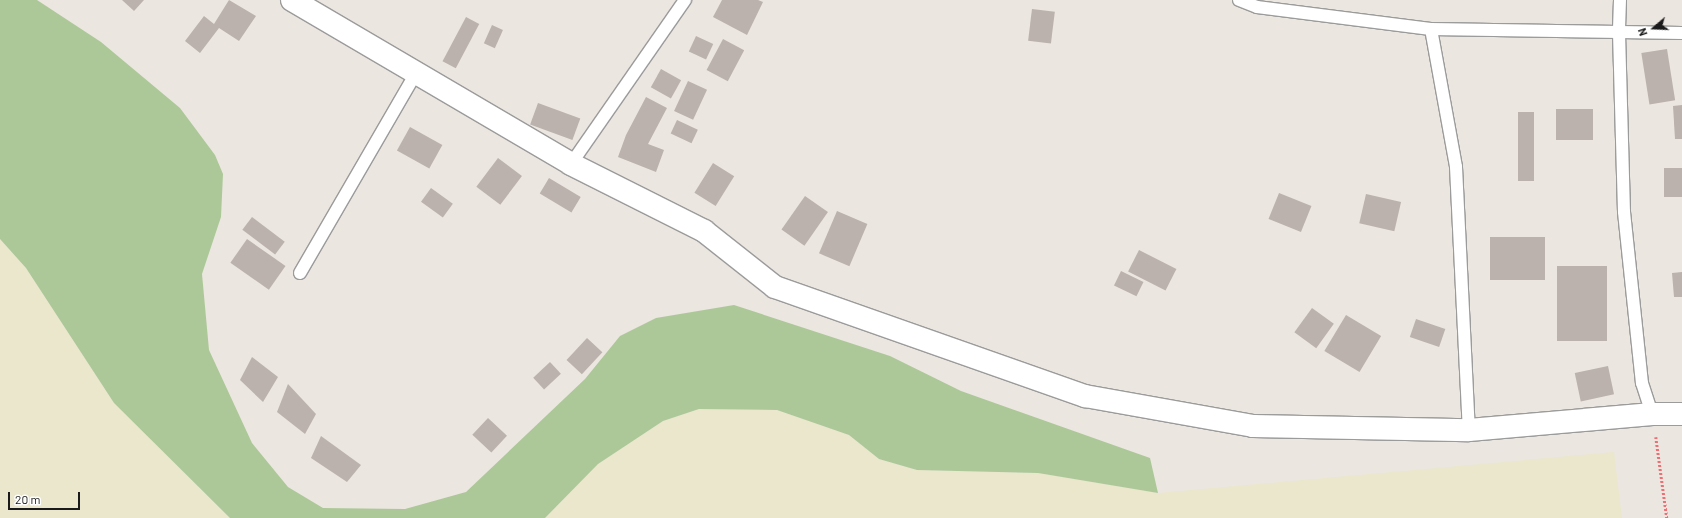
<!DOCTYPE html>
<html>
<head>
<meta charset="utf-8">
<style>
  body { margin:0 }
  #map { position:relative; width:1682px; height:518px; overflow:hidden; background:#ebe6e0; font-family:Barlow,sans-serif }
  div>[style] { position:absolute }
  .farmland>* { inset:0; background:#eae7cc }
  .forest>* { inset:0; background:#adc898 }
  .building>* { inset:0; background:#bbb1ad; transform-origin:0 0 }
  .path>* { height:2.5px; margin-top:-1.25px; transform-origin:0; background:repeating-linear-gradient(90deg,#ef6e74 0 2px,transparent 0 4px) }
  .roads { filter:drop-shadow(1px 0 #9b9b9b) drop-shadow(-1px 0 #9b9b9b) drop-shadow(0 1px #9b9b9b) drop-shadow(0 -1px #9b9b9b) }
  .lane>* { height:12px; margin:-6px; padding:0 6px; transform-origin:6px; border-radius:6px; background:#fff }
  .street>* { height:22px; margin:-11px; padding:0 11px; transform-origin:11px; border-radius:11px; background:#fff }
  span { translate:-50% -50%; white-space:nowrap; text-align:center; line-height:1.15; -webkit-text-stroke:3px #fff; paint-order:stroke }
  .north { position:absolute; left:1634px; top:8px; width:40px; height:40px; -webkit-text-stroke:3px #fff; paint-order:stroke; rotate:251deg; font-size:11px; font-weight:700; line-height:16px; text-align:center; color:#1a1a1a }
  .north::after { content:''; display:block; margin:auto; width:14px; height:18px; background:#1a1a1a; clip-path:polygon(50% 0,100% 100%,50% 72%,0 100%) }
  .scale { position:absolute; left:8px; top:492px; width:72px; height:18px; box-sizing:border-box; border:2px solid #1a1a1a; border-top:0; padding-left:5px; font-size:12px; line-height:14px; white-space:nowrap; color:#1a1a1a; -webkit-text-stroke:3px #fff; paint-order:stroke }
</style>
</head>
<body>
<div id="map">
  <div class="farmland">
    <i style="clip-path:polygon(0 239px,26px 268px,114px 403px,230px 518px,0 518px)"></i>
    <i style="clip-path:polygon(699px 409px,777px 410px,849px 435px,879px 459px,917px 470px,1038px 473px,1158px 493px,1614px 452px,1622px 518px,545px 518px,598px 464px,663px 421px)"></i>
  </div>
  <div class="forest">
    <i style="clip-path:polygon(0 0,37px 0,101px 42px,180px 108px,215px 155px,223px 174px,221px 217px,202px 274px,209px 350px,252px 443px,288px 487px,323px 508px,405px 509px,466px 492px,585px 379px,620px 336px,656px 318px,734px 305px,890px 356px,961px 391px,1150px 458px,1158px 493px,1038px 473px,917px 470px,879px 459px,849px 435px,777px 410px,699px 409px,663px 421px,598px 464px,545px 518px,230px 518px,114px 403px,26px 268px,0 239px)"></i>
  </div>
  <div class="building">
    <i style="clip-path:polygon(122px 0,144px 0,134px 11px)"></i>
    <i style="clip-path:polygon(229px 0,256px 16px,239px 41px,219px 28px,200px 53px,185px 41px,204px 16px,214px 24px)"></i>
    <i style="clip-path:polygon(722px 0,758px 0,763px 2px,747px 35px,713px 17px)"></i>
    <i style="left:1032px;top:9px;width:23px;height:32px;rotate:7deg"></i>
    <i style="left:466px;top:17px;width:15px;height:50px;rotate:28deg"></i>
    <i style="left:492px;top:25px;width:12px;height:20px;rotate:24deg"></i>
    <i style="left:696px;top:36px;width:19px;height:17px;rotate:25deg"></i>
    <i style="left:723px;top:39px;width:24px;height:35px;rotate:28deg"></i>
    <i style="left:1667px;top:49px;width:52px;height:26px;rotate:81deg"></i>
    <i style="left:661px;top:69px;width:23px;height:21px;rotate:29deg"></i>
    <i style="left:688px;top:81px;width:21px;height:33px;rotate:25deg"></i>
    <i style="clip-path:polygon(646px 97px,667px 108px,648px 144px,664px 150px,656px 172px,618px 157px,626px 135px)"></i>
    <i style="left:538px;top:103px;width:45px;height:23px;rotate:20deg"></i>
    <i style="clip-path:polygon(1682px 105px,1682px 139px,1675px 139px,1673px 106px)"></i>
    <i style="left:1556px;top:109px;width:37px;height:31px"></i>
    <i style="left:1518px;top:112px;width:16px;height:69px"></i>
    <i style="left:677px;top:120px;width:23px;height:15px;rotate:25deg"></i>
    <i style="left:410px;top:127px;width:37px;height:27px;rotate:29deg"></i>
    <i style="left:498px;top:158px;width:30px;height:36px;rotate:37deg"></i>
    <i style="left:713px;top:163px;width:25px;height:35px;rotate:32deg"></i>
    <i style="left:1682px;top:168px;width:29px;height:18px;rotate:90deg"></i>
    <i style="left:549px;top:178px;width:37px;height:18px;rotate:31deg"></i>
    <i style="left:431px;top:188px;width:27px;height:17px;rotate:36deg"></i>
    <i style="left:1279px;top:193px;width:35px;height:28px;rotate:22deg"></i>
    <i style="left:1366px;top:194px;width:36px;height:30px;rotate:13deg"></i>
    <i style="left:805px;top:196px;width:28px;height:41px;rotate:35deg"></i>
    <i style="left:837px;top:211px;width:33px;height:46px;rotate:23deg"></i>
    <i style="left:252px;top:217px;width:41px;height:16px;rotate:37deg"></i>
    <i style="left:1490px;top:237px;width:55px;height:43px"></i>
    <i style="left:247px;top:239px;width:47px;height:29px;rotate:35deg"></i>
    <i style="left:1139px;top:250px;width:42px;height:24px;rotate:27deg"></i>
    <i style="left:1557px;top:266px;width:50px;height:75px"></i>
    <i style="left:1121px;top:271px;width:25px;height:16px;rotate:26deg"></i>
    <i style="clip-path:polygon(1682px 272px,1682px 297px,1674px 297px,1672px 273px)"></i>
    <i style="left:1312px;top:308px;width:27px;height:30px;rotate:36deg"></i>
    <i style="left:1346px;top:315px;width:41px;height:42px;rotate:31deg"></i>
    <i style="left:1416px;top:319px;width:31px;height:19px;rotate:19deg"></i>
    <i style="left:587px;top:338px;width:21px;height:30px;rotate:43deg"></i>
    <i style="clip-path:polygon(252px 357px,278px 377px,263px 402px,240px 380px)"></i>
    <i style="left:550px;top:362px;width:16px;height:23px;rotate:47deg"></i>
    <i style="left:1608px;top:366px;width:29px;height:34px;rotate:78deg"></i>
    <i style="clip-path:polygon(288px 384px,316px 414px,305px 434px,277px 412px)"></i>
    <i style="left:488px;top:418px;width:26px;height:23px;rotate:43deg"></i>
    <i style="clip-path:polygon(321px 436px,361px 465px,347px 482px,311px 458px)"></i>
  </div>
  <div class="path">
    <i style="left:1656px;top:437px;width:82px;rotate:82.3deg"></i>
  </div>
  <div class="roads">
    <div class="lane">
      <i style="left:1239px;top:0;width:19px;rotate:21deg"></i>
      <i style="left:1257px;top:7px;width:175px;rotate:7.2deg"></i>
      <i style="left:1431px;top:29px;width:251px;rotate:0.9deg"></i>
      <i style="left:1620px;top:0;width:33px;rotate:92deg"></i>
      <i style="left:1619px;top:33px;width:179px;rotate:88.4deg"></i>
      <i style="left:1624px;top:212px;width:172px;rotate:84deg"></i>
      <i style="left:1642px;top:383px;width:33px;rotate:72deg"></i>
      <i style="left:1431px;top:29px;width:140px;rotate:79.7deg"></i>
      <i style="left:1456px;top:167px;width:263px;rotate:87.2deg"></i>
      <i style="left:571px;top:164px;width:200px;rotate:-55.2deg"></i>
      <i style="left:300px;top:273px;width:231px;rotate:-59.9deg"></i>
    </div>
    <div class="street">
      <i style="left:292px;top:0;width:324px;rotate:30.4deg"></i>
      <i style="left:571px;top:164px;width:149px;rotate:26.7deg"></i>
      <i style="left:704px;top:231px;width:90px;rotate:38.3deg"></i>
      <i style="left:775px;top:287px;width:329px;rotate:19.4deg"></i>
      <i style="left:1085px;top:396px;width:171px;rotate:10.1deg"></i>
      <i style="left:1253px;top:426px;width:216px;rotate:1.1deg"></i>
      <i style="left:1469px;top:430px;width:184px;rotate:-5deg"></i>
      <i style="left:1652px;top:414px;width:30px"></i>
    </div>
  </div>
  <div class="north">N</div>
  <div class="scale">20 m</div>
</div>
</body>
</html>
